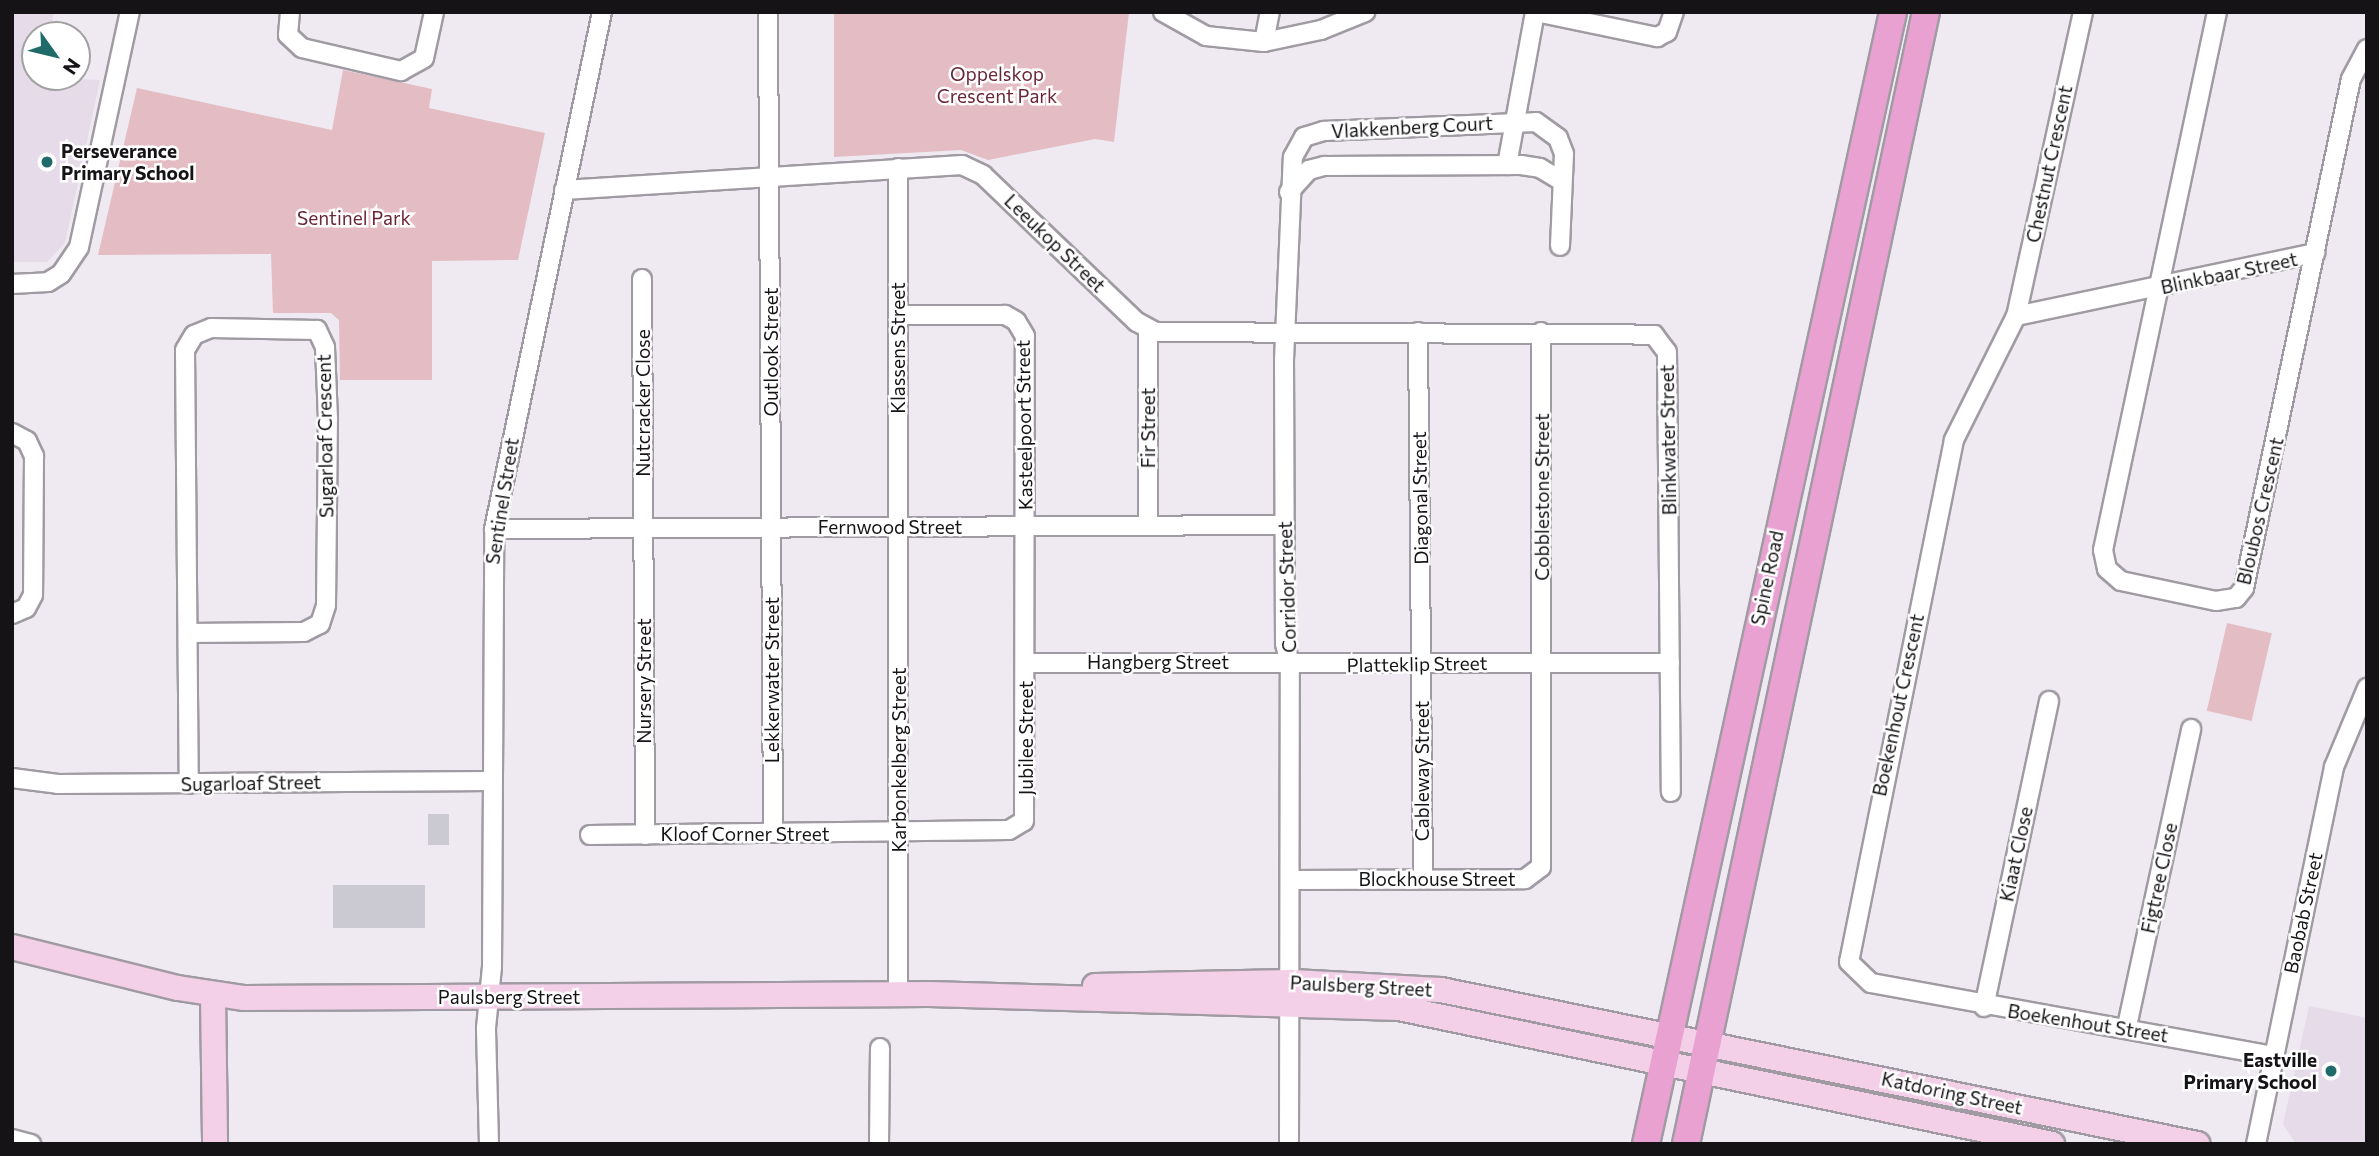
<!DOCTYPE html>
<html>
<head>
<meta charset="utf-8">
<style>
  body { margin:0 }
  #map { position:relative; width:2379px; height:1156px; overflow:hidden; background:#efe9f1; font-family:Commissioner,sans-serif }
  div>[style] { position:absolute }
  .built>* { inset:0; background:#e5dbe9 }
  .green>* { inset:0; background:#e3bdc3; transform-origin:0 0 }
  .building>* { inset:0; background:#cbcad3; transform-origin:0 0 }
  .roads { filter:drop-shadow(2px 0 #a09ba2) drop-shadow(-2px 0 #a09ba2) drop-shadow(0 2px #a09ba2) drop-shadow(0 -2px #a09ba2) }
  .street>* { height:18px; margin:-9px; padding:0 9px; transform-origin:9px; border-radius:9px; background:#fff }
  .secondary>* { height:24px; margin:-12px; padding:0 12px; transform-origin:12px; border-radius:12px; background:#f4d0e8 }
  .primary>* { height:26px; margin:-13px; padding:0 13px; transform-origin:13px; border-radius:13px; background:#e8a1d0 }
  .dots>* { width:19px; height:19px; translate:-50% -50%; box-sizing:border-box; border:4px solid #fff; border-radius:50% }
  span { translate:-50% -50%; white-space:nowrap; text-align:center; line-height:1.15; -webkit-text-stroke:5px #fff; paint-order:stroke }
  .park-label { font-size:19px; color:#692638 }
  .street-label { font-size:19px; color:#151316 }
  .poi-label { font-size:19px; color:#151316; font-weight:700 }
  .left { translate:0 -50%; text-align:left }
  .right { translate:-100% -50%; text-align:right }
  .frame { position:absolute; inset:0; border:14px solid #151316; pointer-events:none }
  .north { position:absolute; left:21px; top:21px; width:70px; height:70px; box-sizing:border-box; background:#fff; border:2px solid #a1a1a2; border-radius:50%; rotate:124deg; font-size:19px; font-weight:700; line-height:28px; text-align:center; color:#151316 }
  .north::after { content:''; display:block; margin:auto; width:24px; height:32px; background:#1e6b6a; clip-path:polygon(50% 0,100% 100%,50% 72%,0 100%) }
</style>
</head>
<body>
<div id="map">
  <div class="built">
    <i style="clip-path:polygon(12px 12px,54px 12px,49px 35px,35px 35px,35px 77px,100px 80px,65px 243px,47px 262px,12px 262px)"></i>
    <i style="clip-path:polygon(2309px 1006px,2367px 1018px,2367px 1144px,2296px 1144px,2283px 1124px)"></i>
  </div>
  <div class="green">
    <i style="clip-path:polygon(834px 12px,1129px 12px,1114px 142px,1095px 139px,988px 160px,961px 150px,834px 157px)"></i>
    <i style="clip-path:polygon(343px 70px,432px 89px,429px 108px,545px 133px,518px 260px,432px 261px,432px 380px,340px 380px,339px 320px,331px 313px,273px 313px,271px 254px,98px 255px,137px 88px,332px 130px)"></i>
    <i style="left:2227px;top:623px;width:46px;height:90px;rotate:13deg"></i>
  </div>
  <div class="building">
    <i style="left:428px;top:814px;width:21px;height:31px"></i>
    <i style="left:333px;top:885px;width:92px;height:43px"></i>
  </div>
  <div class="roads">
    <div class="street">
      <i style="left:290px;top:12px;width:23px;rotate:95deg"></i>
      <i style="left:288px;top:35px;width:19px;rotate:43deg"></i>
      <i style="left:302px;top:48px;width:102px;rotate:13.1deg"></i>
      <i style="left:401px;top:71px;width:26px;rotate:-29deg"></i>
      <i style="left:424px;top:58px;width:47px;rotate:-77.7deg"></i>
      <i style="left:768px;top:12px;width:821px;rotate:89.65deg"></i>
      <i style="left:1163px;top:12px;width:49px;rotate:29.2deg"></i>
      <i style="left:1206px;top:36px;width:58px;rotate:5.9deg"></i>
      <i style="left:1264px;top:42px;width:58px;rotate:-11.9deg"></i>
      <i style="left:1321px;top:30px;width:48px;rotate:-22.2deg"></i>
      <i style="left:1536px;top:12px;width:124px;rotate:11.7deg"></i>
      <i style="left:1657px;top:37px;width:11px;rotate:-27deg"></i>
      <i style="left:1667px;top:32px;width:21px;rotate:-71deg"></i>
      <i style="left:2083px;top:12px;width:311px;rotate:102.4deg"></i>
      <i style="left:2016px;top:316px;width:139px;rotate:116.6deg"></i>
      <i style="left:1954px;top:440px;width:532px;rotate:101.37deg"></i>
      <i style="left:1849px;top:962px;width:30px;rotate:44deg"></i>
      <i style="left:1871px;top:983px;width:410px;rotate:10.3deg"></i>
      <i style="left:2217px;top:12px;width:550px;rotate:101.96deg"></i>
      <i style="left:2103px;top:550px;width:19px;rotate:78deg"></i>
      <i style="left:2107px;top:569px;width:18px;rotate:41deg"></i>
      <i style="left:2121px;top:581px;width:97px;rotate:11.9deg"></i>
      <i style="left:2216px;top:601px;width:20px;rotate:-9deg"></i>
      <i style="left:2236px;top:598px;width:13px;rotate:-51deg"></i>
      <i style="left:2244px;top:588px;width:520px;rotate:-78.13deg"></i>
      <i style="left:2351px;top:79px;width:34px;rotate:-62deg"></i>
      <i style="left:1264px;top:42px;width:31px;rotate:-79deg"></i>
      <i style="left:1507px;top:165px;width:156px;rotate:-79.6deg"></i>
      <i style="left:898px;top:168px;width:826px;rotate:90deg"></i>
      <i style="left:564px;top:190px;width:399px;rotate:-3.6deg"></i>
      <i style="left:962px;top:165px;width:23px;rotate:25deg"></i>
      <i style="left:983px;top:175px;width:213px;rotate:43.7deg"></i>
      <i style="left:1137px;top:322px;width:21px;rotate:28deg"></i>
      <i style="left:1156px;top:332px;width:498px;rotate:0.3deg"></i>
      <i style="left:1654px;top:335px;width:21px;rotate:53deg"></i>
      <i style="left:1667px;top:352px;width:440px;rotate:89.5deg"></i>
      <i style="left:1289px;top:192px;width:30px;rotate:-48deg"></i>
      <i style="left:1309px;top:170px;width:16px;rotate:-15deg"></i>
      <i style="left:1324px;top:166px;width:197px;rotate:-0.3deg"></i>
      <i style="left:1521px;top:165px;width:19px;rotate:9deg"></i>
      <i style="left:1540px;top:168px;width:23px;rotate:31deg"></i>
      <i style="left:642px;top:279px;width:556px;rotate:89.69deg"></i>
      <i style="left:12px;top:284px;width:36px;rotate:-3deg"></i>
      <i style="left:48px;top:282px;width:15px;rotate:-32deg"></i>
      <i style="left:61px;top:274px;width:32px;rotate:-56deg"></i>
      <i style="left:79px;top:247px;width:240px;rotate:-77.8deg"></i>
      <i style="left:2016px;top:316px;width:306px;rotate:-11.9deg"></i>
      <i style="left:1148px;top:330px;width:195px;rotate:90deg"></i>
      <i style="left:1418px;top:332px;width:547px;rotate:89.48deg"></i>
      <i style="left:12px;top:433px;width:17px;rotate:28deg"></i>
      <i style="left:27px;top:441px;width:17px;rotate:65deg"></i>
      <i style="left:34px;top:456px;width:139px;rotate:90.4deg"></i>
      <i style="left:33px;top:595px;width:15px;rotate:118deg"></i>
      <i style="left:26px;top:608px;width:15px;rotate:157deg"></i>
      <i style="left:494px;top:529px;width:791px;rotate:-0.29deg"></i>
      <i style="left:188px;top:633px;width:116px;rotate:-0.5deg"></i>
      <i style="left:304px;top:632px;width:18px;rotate:-27deg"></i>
      <i style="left:320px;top:624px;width:20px;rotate:-72deg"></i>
      <i style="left:326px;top:605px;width:186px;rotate:-89.4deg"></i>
      <i style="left:328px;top:419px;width:72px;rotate:-92.4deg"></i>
      <i style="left:325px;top:347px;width:19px;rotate:-115deg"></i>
      <i style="left:317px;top:330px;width:106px;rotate:-178.9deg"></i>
      <i style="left:211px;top:328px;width:18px;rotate:158deg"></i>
      <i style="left:194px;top:335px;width:17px;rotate:121deg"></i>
      <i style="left:185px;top:350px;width:434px;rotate:89.5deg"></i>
      <i style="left:1026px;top:663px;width:644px"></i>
      <i style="left:12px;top:778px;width:46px;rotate:7.4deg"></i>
      <i style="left:58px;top:784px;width:433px;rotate:-0.4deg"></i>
      <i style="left:590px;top:835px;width:419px;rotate:-0.7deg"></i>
      <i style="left:1009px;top:830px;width:17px;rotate:-31deg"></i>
      <i style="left:1024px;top:821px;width:485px;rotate:-89.9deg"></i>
      <i style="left:1025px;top:336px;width:17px;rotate:-121deg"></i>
      <i style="left:1016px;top:321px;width:13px;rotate:-151deg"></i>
      <i style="left:1005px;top:315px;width:107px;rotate:180deg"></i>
      <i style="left:1292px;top:880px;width:233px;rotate:-0.2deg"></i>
      <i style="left:1525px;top:879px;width:20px;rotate:-37deg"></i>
      <i style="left:1541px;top:867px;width:535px;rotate:-90deg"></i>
      <i style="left:1984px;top:1007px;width:313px;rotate:-78deg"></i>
      <i style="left:2127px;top:1026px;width:304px;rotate:-77.8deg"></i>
      <i style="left:12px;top:1139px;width:20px;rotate:15deg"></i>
      <i style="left:489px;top:1144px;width:116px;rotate:-91.5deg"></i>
      <i style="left:486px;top:1028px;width:61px;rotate:-84.4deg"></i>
      <i style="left:492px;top:967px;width:438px;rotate:-89.7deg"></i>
      <i style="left:494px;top:529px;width:528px;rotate:-78.2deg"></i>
      <i style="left:879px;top:1144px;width:96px;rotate:-89.4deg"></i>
      <i style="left:1289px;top:1144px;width:479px;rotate:-89.9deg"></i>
      <i style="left:1290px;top:665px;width:22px;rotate:-103deg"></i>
      <i style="left:1285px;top:644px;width:284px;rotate:-90.2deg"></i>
      <i style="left:1284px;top:360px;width:203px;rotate:-87.5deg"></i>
      <i style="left:1293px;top:157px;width:23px;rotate:-61deg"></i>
      <i style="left:1304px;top:137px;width:21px;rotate:-17deg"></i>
      <i style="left:1324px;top:131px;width:212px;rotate:-2.4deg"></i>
      <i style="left:1536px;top:122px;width:27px;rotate:36deg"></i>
      <i style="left:1558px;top:138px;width:17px;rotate:69deg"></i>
      <i style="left:1564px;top:154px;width:92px;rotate:92.5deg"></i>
      <i style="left:2256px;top:1144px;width:385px;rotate:-78.3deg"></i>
      <i style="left:2334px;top:767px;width:86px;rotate:-67.3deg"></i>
    </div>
    <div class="secondary">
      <i style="left:12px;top:947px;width:171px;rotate:13.9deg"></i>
      <i style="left:178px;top:988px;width:67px;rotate:8.6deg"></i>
      <i style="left:244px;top:998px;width:685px;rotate:-0.33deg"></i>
      <i style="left:929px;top:994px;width:470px;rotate:1.7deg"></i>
      <i style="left:1399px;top:1008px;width:667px;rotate:11.76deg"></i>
      <i style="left:1095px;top:986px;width:197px;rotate:-1.2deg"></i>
      <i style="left:1292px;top:982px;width:149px;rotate:3.1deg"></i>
      <i style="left:1441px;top:990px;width:772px;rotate:11.51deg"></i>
      <i style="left:213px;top:995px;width:149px;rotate:89.2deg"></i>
    </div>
    <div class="primary">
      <i style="left:1646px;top:1144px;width:1159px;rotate:-77.69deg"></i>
      <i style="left:1686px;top:1144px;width:1157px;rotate:-78.03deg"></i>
    </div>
  </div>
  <div class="dots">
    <i style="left:47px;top:162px;background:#1e6b6a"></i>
    <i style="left:2331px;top:1071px;background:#1e6b6a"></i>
  </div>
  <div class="park-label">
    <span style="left:997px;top:85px">Oppelskop<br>Crescent Park</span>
    <span style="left:354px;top:218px">Sentinel Park</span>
  </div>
  <div class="street-label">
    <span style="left:1412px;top:127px;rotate:-3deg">Vlakkenberg Court</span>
    <span style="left:2049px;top:164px;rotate:-78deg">Chestnut Crescent</span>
    <span style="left:1055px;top:243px;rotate:44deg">Leeukop Street</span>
    <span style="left:2229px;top:273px;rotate:-12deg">Blinkbaar Street</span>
    <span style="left:898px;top:348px;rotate:-90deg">Klassens Street</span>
    <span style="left:771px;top:352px;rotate:-90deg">Outlook Street</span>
    <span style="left:643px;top:403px;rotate:-90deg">Nutcracker Close</span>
    <span style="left:1024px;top:425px;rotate:-91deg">Kasteelpoort Street</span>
    <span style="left:1148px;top:428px;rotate:-90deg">Fir Street</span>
    <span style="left:325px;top:436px;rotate:-91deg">Sugarloaf Crescent</span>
    <span style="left:1668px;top:440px;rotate:-91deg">Blinkwater Street</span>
    <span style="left:1542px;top:497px;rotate:-90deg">Cobblestone Street</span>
    <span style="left:1420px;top:498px;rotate:-91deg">Diagonal Street</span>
    <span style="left:502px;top:501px;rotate:-81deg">Sentinel Street</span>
    <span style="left:2260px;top:511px;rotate:-77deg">Bloubos Crescent</span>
    <span style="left:890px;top:527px">Fernwood Street</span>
    <span style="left:1767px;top:578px;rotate:-78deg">Spine Road</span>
    <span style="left:1287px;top:587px;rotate:-92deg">Corridor Street</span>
    <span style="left:1158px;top:662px">Hangberg Street</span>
    <span style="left:1417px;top:664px;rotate:-1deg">Platteklip Street</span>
    <span style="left:772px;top:680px;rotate:-90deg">Lekkerwater Street</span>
    <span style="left:644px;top:681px;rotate:-90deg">Nursery Street</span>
    <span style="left:1898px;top:705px;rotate:-78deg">Boekenhout Crescent</span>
    <span style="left:1026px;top:738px;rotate:-90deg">Jubilee Street</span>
    <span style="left:899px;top:760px;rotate:-90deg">Karbonkelberg Street</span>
    <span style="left:1422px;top:771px;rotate:-90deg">Cableway Street</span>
    <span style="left:251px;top:783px;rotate:-1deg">Sugarloaf Street</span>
    <span style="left:745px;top:834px">Kloof Corner Street</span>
    <span style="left:2016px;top:854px;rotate:-78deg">Kiaat Close</span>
    <span style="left:2159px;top:878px;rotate:-78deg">Figtree Close</span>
    <span style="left:1437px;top:879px">Blockhouse Street</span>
    <span style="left:2303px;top:913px;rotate:-78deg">Baobab Street</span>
    <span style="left:1361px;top:986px;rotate:3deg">Paulsberg Street</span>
    <span style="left:509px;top:997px">Paulsberg Street</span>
    <span style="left:2088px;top:1023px;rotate:9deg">Boekenhout Street</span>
    <span style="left:1952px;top:1093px;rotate:12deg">Katdoring Street</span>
  </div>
  <div class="poi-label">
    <span class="left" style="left:61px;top:162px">Perseverance<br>Primary School</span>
    <span class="right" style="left:2317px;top:1071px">Eastville<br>Primary School</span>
  </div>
  <div class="frame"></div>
  <div class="north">N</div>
</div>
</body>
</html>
